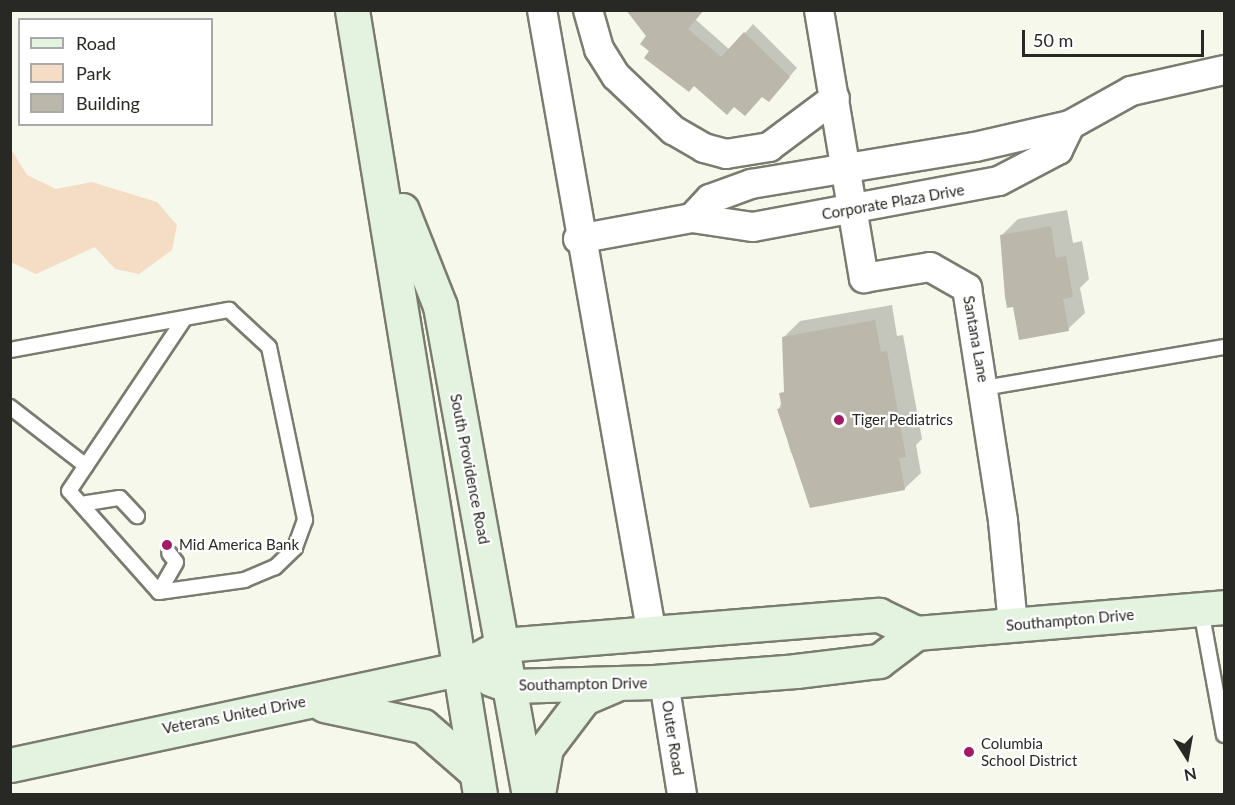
<!DOCTYPE html>
<html>
<head>
<meta charset="utf-8">
<style>
  body { margin:0 }
  #map { position:relative; width:1235px; height:805px; overflow:hidden; background:#f5f8ea; font-family:Lato,sans-serif }
  div>[style] { position:absolute }
  .green>* { inset:0; background:#f4dcc5 }
  .shadow>* { inset:0; background:#0003 }
  .building>* { inset:0; background:#bcb7ab }
  .roads { filter:drop-shadow(2px 0 #7a7c70) drop-shadow(-2px 0 #7a7c70) drop-shadow(0 2px #7a7c70) drop-shadow(0 -2px #7a7c70) }
  .lane>* { height:14px; margin:-7px; padding:0 7px; transform-origin:7px; border-radius:7px; background:#fff }
  .street>* { height:28px; margin:-14px; padding:0 14px; transform-origin:14px; border-radius:14px; background:#fff }
  .secondary>* { height:33px; margin:-16.5px; padding:0 16.5px; transform-origin:16.5px; border-radius:16.5px; background:#e3f3df }
  .dots>* { width:16px; height:16px; translate:-50% -50%; box-sizing:border-box; border:3px solid #fff; border-radius:50% }
  span { translate:-50% -50%; white-space:nowrap; text-align:center; line-height:1.15; -webkit-text-stroke:4.5px #fff; paint-order:stroke }
  .street-label { font-size:15px; color:#282924 }
  .poi-label { font-size:15px; color:#282924 }
  .left { translate:0 -50%; text-align:left }
  .frame { position:absolute; inset:0; border:12px solid #282924; pointer-events:none }
  .legend { position:absolute; left:18px; top:18px; width:195px; height:108px; box-sizing:border-box; background:#fff; border:2px solid #a9a9a7; margin:0; padding:8px 10px; list-style:none; font-size:18px; color:#282924 }
  .legend li { display:flex; align-items:center; gap:12px; height:30px }
  .legend b { width:30px; border:2px solid #a9a9a7 }
  .north { position:absolute; left:1157px; top:727px; width:60px; height:60px; -webkit-text-stroke:4px #fff; paint-order:stroke; rotate:169deg; font-size:16px; font-weight:700; line-height:24px; text-align:center; color:#282924 }
  .north::after { content:''; display:block; margin:auto; width:21px; height:27px; background:#282924; clip-path:polygon(50% 0,100% 100%,50% 72%,0 100%) }
  .scale { position:absolute; left:1022px; top:30px; width:182px; height:27px; box-sizing:border-box; border:3px solid #282924; border-top:0; padding-left:8px; font-size:18px; line-height:21px; white-space:nowrap; color:#282924; -webkit-text-stroke:4px #fff; paint-order:stroke }
</style>
</head>
<body>
<div id="map">
  <div class="green">
    <i style="clip-path:polygon(11px 149px,27px 175px,56px 189px,92px 182px,157px 202px,177px 225px,172px 250px,139px 274px,115px 269px,95px 247px,36px 274px,11px 262px)"></i>
  </div>
  <div class="shadow">
    <i style="clip-path:polygon(695px 19px,730px 50px,753px 24px,797px 68px,777px 91px,763px 95px,651px 51px,648px 36px,640px 28px)"></i>
    <i style="clip-path:polygon(1067px 210px,1073px 243px,1082px 241px,1089px 279px,1080px 288px,1085px 313px,1068px 329px,1014px 305px,1002px 235px,1018px 219px)"></i>
    <i style="clip-path:polygon(892px 305px,897px 336px,903px 335px,922px 439px,916px 445px,921px 473px,904px 489px,791px 453px,779px 409px,786px 388px,783px 338px,800px 321px)"></i>
  </div>
  <div class="building">
    <i style="clip-path:polygon(626px 10px,704px 10px,688px 29px,721px 57px,744px 32px,790px 77px,769px 102px,762px 97px,745px 116px,734px 107px,727px 115px,694px 86px,689px 92px,644px 58px,649px 51px,640px 44px,646px 36px)"></i>
    <i style="clip-path:polygon(1051px 226px,1056px 258px,1066px 256px,1073px 297px,1063px 299px,1069px 331px,1019px 340px,1013px 307px,1007px 308px,1005px 297px,1000px 235px)"></i>
    <i style="clip-path:polygon(875px 320px,881px 352px,887px 351px,906px 457px,899px 458px,905px 490px,810px 508px,777px 409px,782px 408px,779px 393px,784px 392px,782px 337px)"></i>
  </div>
  <div class="roads">
    <div class="lane">
      <i style="left:10px;top:350px;width:223px;rotate:-10.4deg"></i>
      <i style="left:229px;top:310px;width:54px;rotate:42.8deg"></i>
      <i style="left:269px;top:347px;width:177px;rotate:78.2deg"></i>
      <i style="left:305px;top:520px;width:30px;rotate:110deg"></i>
      <i style="left:295px;top:548px;width:28px;rotate:136deg"></i>
      <i style="left:275px;top:567px;width:33px;rotate:157deg"></i>
      <i style="left:245px;top:580px;width:87px;rotate:172.1deg"></i>
      <i style="left:159px;top:592px;width:135px;rotate:-131.7deg"></i>
      <i style="left:69px;top:491px;width:207px;rotate:-56.2deg"></i>
      <i style="left:984px;top:388px;width:243px;rotate:-9.7deg"></i>
      <i style="left:10px;top:407px;width:96px;rotate:37.8deg"></i>
      <i style="left:81px;top:504px;width:39px;rotate:-9deg"></i>
      <i style="left:120px;top:498px;width:25px;rotate:47deg"></i>
      <i style="left:159px;top:592px;width:34px;rotate:-60deg"></i>
      <i style="left:176px;top:562px;width:11px;rotate:-128deg"></i>
      <i style="left:1201px;top:610px;width:127px;rotate:79.6deg"></i>
    </div>
    <div class="street">
      <i style="left:542px;top:10px;width:635px;rotate:80.02deg"></i>
      <i style="left:588px;top:10px;width:41px;rotate:74.2deg"></i>
      <i style="left:599px;top:49px;width:32px;rotate:58deg"></i>
      <i style="left:616px;top:76px;width:79px;rotate:43.5deg"></i>
      <i style="left:673px;top:130px;width:36px;rotate:30deg"></i>
      <i style="left:704px;top:148px;width:23px;rotate:15deg"></i>
      <i style="left:726px;top:154px;width:44px;rotate:-9.2deg"></i>
      <i style="left:769px;top:147px;width:82px;rotate:-36.6deg"></i>
      <i style="left:819px;top:10px;width:272px;rotate:80.5deg"></i>
      <i style="left:864px;top:278px;width:67px;rotate:-9.5deg"></i>
      <i style="left:930px;top:267px;width:43px;rotate:29.6deg"></i>
      <i style="left:967px;top:288px;width:236px;rotate:81.2deg"></i>
      <i style="left:1003px;top:521px;width:104px;rotate:84.5deg"></i>
      <i style="left:692px;top:218px;width:26px;rotate:-47deg"></i>
      <i style="left:710px;top:199px;width:44px;rotate:-20.1deg"></i>
      <i style="left:751px;top:184px;width:227px;rotate:-9.4deg"></i>
      <i style="left:975px;top:147px;width:98px;rotate:-13deg"></i>
      <i style="left:1070px;top:125px;width:70px;rotate:-29.1deg"></i>
      <i style="left:1131px;top:91px;width:95px;rotate:-12.7deg"></i>
      <i style="left:578px;top:239px;width:116px;rotate:-10.4deg"></i>
      <i style="left:692px;top:218px;width:62px;rotate:8.4deg"></i>
      <i style="left:753px;top:227px;width:250px;rotate:-10.6deg"></i>
      <i style="left:999px;top:181px;width:67px;rotate:-27.7deg"></i>
      <i style="left:1058px;top:150px;width:28px;rotate:-64deg"></i>
      <i style="left:664px;top:682px;width:113px;rotate:80.9deg"></i>
    </div>
    <div class="secondary">
      <i style="left:352px;top:10px;width:794px;rotate:80.73deg"></i>
      <i style="left:402px;top:210px;width:103px;rotate:68.4deg"></i>
      <i style="left:440px;top:306px;width:496px;rotate:79.7deg"></i>
      <i style="left:491px;top:679px;width:20px;rotate:20deg"></i>
      <i style="left:510px;top:686px;width:144px;rotate:-1.6deg"></i>
      <i style="left:654px;top:682px;width:142px;rotate:-4.4deg"></i>
      <i style="left:796px;top:671px;width:84px;rotate:-6.9deg"></i>
      <i style="left:879px;top:661px;width:46px;rotate:-37.1deg"></i>
      <i style="left:324px;top:705px;width:101px;rotate:12deg"></i>
      <i style="left:423px;top:726px;width:70px;rotate:41deg"></i>
      <i style="left:10px;top:765px;width:459px;rotate:-12.1deg"></i>
      <i style="left:459px;top:669px;width:50px;rotate:-28.6deg"></i>
      <i style="left:503px;top:645px;width:377px;rotate:-4.6deg"></i>
      <i style="left:879px;top:615px;width:41px;rotate:25.9deg"></i>
      <i style="left:916px;top:633px;width:309px;rotate:-4.8deg"></i>
      <i style="left:538px;top:794px;width:47px;rotate:-80.1deg"></i>
      <i style="left:546px;top:748px;width:63px;rotate:-52.8deg"></i>
      <i style="left:584px;top:698px;width:33px;rotate:-23deg"></i>
    </div>
  </div>
  <div class="dots">
    <i style="left:839px;top:420px;background:#a21b67"></i>
    <i style="left:167px;top:545px;background:#a21b67"></i>
    <i style="left:969px;top:752px;background:#a21b67"></i>
  </div>
  <div class="street-label">
    <span style="left:893px;top:202px;rotate:-10deg">Corporate Plaza Drive</span>
    <span style="left:976px;top:339px;rotate:80deg">Santana Lane</span>
    <span style="left:470px;top:469px;rotate:79deg">South Providence Road</span>
    <span style="left:1070px;top:620px;rotate:-5deg">Southampton Drive</span>
    <span style="left:583px;top:684px;rotate:-1deg">Southampton Drive</span>
    <span style="left:234px;top:715px;rotate:-11deg">Veterans United Drive</span>
    <span style="left:673px;top:738px;rotate:81deg">Outer Road</span>
  </div>
  <div class="poi-label">
    <span class="left" style="left:852px;top:420px">Tiger Pediatrics</span>
    <span class="left" style="left:179px;top:545px">Mid America Bank</span>
    <span class="left" style="left:981px;top:752px">Columbia<br>School District</span>
  </div>
  <div class="frame"></div>
  <ul class="legend">
  <li><b style="height:8px;background:#e3f3df"></b>Road</li>
  <li><b style="height:16px;background:#f4dcc5"></b>Park</li>
  <li><b style="height:16px;background:#bcb7ab"></b>Building</li>
  </ul>
  <div class="north">N</div>
  <div class="scale">50 m</div>
</div>
</body>
</html>
